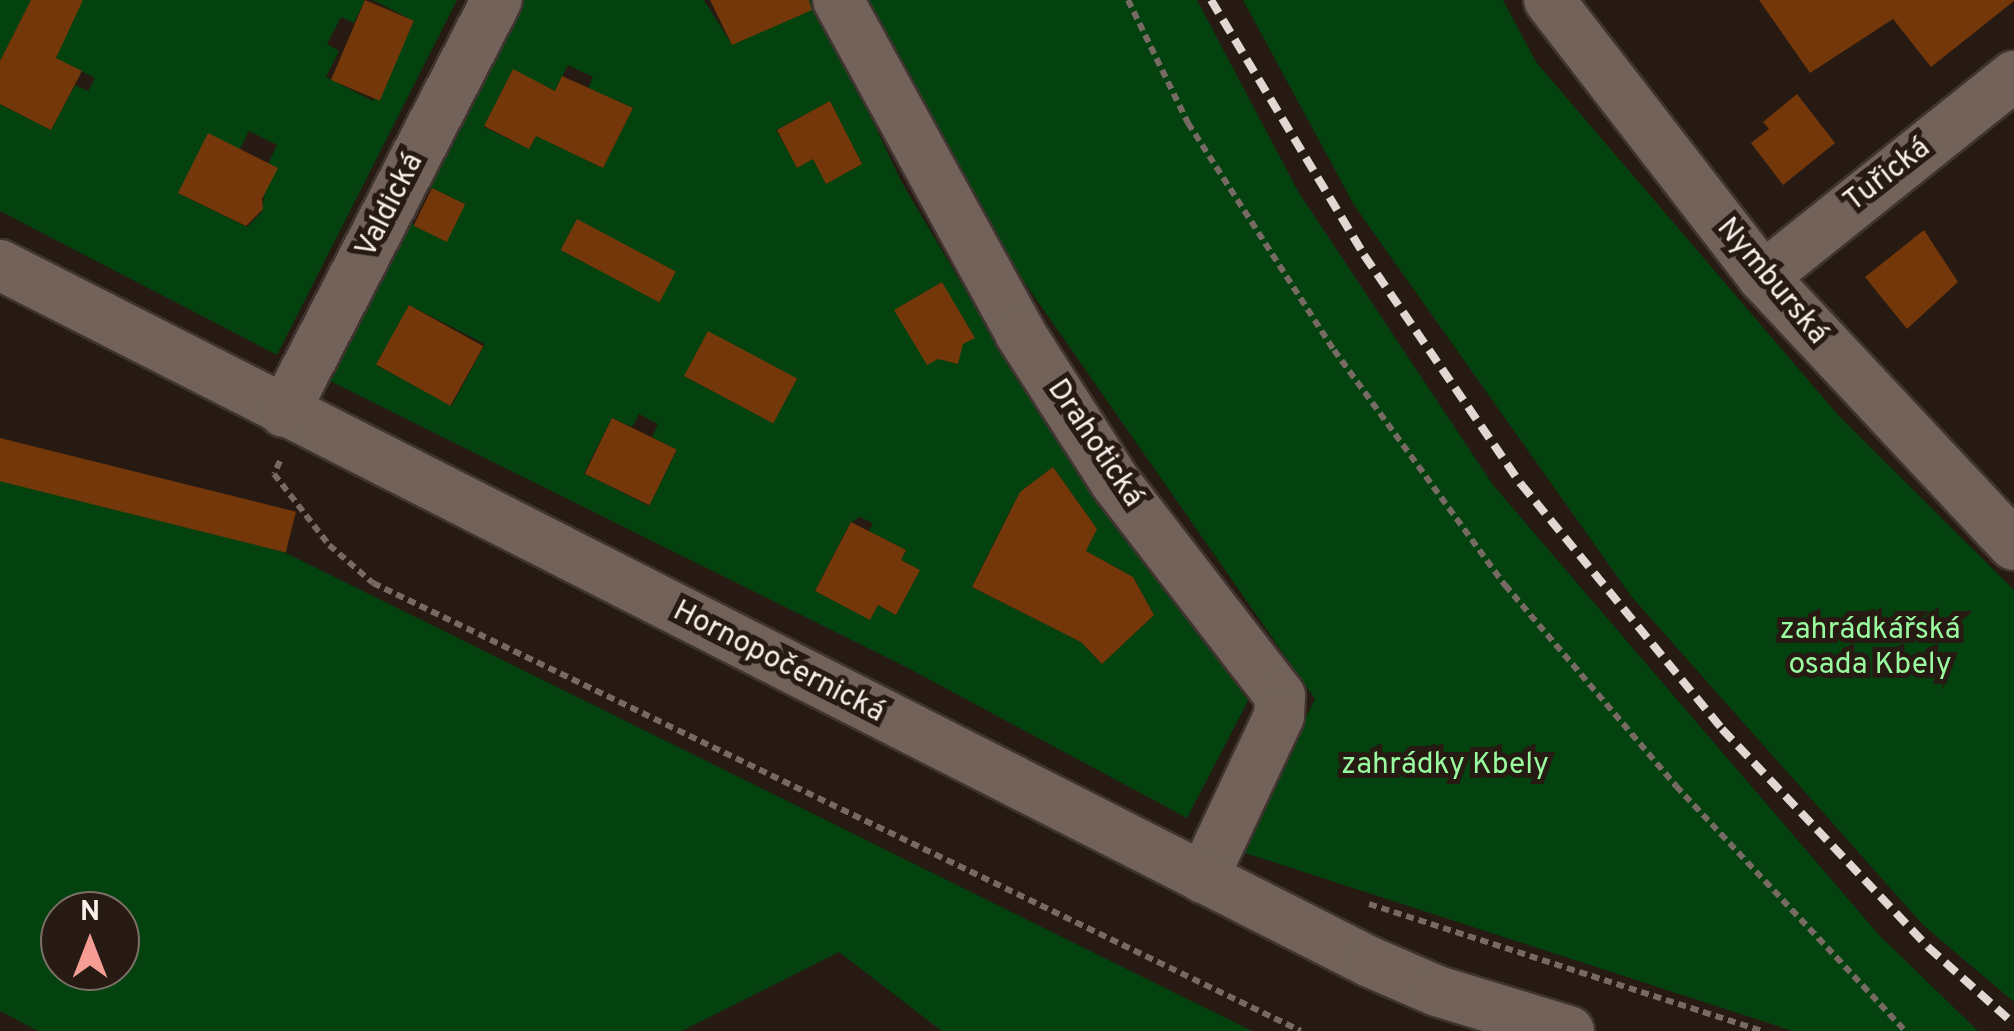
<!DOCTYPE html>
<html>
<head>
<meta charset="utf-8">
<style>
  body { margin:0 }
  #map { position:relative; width:2014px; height:1031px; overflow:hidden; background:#271a12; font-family:Overpass,sans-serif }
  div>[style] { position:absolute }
  .green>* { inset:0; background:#03420f }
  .building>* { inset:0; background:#73370a; transform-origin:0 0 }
  .path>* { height:6px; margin-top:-3px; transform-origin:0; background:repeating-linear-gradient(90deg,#766a63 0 8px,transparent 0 13px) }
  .roads { filter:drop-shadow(2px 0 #3f3430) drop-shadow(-2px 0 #3f3430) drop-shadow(0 2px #3f3430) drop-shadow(0 -2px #3f3430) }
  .minor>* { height:50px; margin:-25px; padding:0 25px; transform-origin:25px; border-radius:25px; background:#726259 }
  .rail>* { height:8px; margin-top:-4px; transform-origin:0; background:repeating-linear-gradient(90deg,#e2d7d2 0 15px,transparent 0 23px) }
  span { translate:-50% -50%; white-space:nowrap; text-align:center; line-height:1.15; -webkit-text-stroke:10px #271a12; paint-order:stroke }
  .street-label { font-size:30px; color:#f9efea }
  .park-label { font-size:30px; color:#99fb9f }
  .north { position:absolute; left:40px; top:891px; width:100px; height:100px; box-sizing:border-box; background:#271a12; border:2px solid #7b6f68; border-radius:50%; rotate:0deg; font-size:28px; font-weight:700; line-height:40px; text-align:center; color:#f9efea }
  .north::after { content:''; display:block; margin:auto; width:35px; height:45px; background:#f59c95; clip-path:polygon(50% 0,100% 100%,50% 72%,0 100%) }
</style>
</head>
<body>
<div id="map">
  <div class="green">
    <i style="clip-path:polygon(evenodd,0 0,365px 0,354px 23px,341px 17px,327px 44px,339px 51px,326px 77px,373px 101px,414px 21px,373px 0,457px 0,277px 355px,0 211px,0 104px,51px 130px,75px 85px,88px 91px,95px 78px,13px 37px,0 61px,0 0,249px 131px,277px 145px,268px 164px,262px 212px,247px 227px,178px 193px,240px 149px,249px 131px)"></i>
    <i style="clip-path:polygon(evenodd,521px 0,704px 0,732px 45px,779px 0,816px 0,901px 181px,986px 325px,1248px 701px,1187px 818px,908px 668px,330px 381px,521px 0,568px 65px,593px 77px,588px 88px,633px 108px,603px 168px,555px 145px,543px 121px,529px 149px,484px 127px,513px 70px,555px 91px,568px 65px,521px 0,829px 102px,813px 159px,797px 167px,776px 130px,829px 102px,521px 0,430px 187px,465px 204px,446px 241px,412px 224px,430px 187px,521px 0,577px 220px,640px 254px,625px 283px,561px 250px,577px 220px,521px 0,409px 305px,485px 344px,452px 405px,378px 366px,409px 305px,521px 0,708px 332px,797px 379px,773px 423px,686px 377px,708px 332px,521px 0,639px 414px,658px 424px,652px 437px,677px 450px,649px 506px,584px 473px,612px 418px,632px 427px,639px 414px,521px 0,1053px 467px,1097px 529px,1086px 551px,1133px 577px,1154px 615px,1102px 664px,1081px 642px,972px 587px,1013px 505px,1053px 467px,521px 0,860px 517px,873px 523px,869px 531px,906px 550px,901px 560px,919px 570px,896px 615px,878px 605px,870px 619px,815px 591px,850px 523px,860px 517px)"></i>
    <i style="clip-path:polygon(866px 0,1197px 0,1299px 193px,1493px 485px,1879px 935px,1978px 1031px,1793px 1031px,1239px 851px,1315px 699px,974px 210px)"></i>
    <i style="clip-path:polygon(1243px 0,1503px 0,1536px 62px,1838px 415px,2014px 590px,2014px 1002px,1923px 925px,1631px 596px,1354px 205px)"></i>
    <i style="clip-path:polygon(evenodd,0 480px,284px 552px,1252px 1031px,942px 1031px,839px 952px,682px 1031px,38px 1031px,0 1011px,0 480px,60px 911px,120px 911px,120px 971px,60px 971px,60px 911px)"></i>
  </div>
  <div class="building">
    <i style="clip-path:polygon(31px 0,83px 0,56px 58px,82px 71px,51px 130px,0 104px,0 61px)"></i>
    <i style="left:365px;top:0;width:53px;height:87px;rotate:23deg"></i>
    <i style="clip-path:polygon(710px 0,809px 0,812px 10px,732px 45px)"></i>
    <i style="clip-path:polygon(1759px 0,2014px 0,2014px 1px,1931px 67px,1893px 19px,1810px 73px)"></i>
    <i style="clip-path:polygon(513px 69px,555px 91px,562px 76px,633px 108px,603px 168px,536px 136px,529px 149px,484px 126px)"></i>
    <i style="clip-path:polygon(1797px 94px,1835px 143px,1783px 185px,1751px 143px,1769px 129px,1763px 122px)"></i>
    <i style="clip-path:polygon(830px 101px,862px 164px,826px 184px,813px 159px,797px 168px,777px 130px)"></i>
    <i style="clip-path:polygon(208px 133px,278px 168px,262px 199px,263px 209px,246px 226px,178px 193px)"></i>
    <i style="left:432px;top:188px;width:37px;height:42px;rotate:26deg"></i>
    <i style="left:577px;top:219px;width:112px;height:35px;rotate:28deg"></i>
    <i style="clip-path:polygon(1924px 230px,1958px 282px,1907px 329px,1865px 277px)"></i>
    <i style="clip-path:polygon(942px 282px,975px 338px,963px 344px,958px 364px,938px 359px,927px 365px,894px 310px)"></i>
    <i style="left:409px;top:305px;width:85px;height:68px;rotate:29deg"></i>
    <i style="left:708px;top:331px;width:101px;height:51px;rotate:28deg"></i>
    <i style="left:612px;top:418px;width:72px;height:62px;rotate:26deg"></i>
    <i style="left:0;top:438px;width:305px;height:42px;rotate:14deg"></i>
    <i style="clip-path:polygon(1053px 467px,1097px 529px,1086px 551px,1133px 577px,1154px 615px,1102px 664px,1081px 642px,972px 587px,1020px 492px)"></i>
    <i style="clip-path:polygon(851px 522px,906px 550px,901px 560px,920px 570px,896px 615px,878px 605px,870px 620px,815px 591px)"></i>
  </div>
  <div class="path">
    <i style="left:1128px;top:0;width:137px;rotate:64deg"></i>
    <i style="left:1188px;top:123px;width:270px;rotate:57.3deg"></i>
    <i style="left:1334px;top:350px;width:291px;rotate:54deg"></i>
    <i style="left:1505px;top:585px;width:264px;rotate:49.6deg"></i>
    <i style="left:1676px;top:786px;width:335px;rotate:46.9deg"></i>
    <i style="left:280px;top:461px;width:14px;rotate:115deg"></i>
    <i style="left:274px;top:474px;width:90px;rotate:52.2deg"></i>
    <i style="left:329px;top:545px;width:58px;rotate:40.8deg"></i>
    <i style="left:373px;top:583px;width:1030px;rotate:25.77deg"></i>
    <i style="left:1369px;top:904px;width:414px;rotate:17.9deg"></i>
  </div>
  <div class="roads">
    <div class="minor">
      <i style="left:838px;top:0;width:379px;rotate:61.3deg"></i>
      <i style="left:1020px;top:333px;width:178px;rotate:57.4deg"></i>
      <i style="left:1116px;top:483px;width:269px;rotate:52.4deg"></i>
      <i style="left:1280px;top:696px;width:20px;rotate:93deg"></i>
      <i style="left:1279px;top:716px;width:179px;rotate:115.1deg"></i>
      <i style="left:1549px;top:0;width:350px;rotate:52.3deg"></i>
      <i style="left:1763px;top:277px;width:367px;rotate:46.9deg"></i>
      <i style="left:0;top:265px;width:1537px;rotate:26.97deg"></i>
      <i style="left:1370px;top:962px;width:73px;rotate:23.4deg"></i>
      <i style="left:1437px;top:991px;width:138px;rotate:16.9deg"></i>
      <i style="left:1763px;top:277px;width:322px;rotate:-38.7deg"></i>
      <i style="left:284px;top:412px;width:464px;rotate:-62.7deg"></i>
    </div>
  </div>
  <div class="rail">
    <i style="left:1211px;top:0;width:297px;rotate:59deg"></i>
    <i style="left:1364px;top:255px;width:278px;rotate:55.6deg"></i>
    <i style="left:1521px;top:484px;width:317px;rotate:50.6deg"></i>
    <i style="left:1722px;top:729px;width:300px;rotate:46.6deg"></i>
    <i style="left:1928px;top:947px;width:115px;rotate:41.8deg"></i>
  </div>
  <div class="street-label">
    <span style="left:1888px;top:176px;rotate:-38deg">Tuřická</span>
    <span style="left:391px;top:206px;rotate:-63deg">Valdická</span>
    <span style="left:1771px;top:282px;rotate:50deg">Nymburská</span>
    <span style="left:1094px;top:444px;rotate:56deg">Drahotická</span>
    <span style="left:778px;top:663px;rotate:27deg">Hornopočernická</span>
  </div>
  <div class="park-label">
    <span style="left:1870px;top:648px">zahrádkářská<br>osada Kbely</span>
    <span style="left:1445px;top:766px">zahrádky Kbely</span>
  </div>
  <div class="north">N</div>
</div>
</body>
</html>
